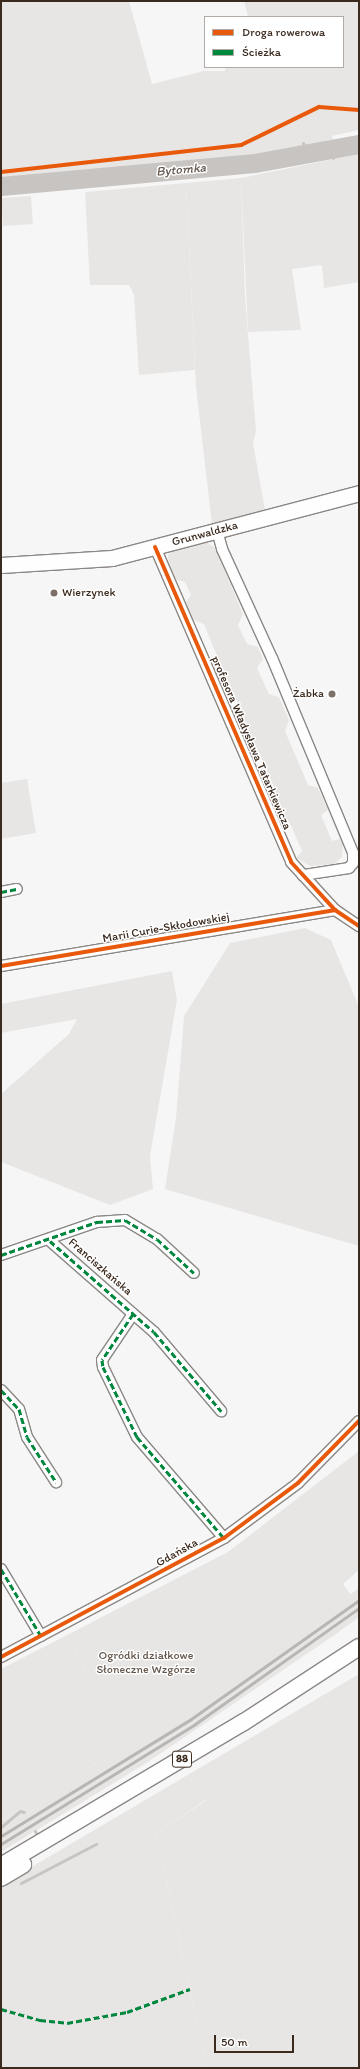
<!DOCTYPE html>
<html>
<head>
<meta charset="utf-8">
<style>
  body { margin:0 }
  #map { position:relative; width:360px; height:2069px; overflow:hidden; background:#f7f6f6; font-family:Itim,sans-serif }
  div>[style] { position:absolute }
  .built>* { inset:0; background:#e8e6e5 }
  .green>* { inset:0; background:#e8e6e4; transform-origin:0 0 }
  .stream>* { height:3px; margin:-1.5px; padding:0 1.5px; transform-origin:1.5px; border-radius:1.5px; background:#c8c4c1 }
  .river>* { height:19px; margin:-9.5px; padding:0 9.5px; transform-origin:9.5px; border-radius:9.5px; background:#c8c4c1 }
  .roads { filter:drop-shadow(1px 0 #8b8784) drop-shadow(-1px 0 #8b8784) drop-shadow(0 1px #8b8784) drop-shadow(0 -1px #8b8784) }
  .street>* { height:10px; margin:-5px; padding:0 5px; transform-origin:5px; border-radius:5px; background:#fefefe }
  .secondary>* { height:15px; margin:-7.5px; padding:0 7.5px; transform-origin:7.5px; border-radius:7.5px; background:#fefefe }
  .primary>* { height:16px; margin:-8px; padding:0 8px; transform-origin:8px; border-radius:8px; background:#fefefe }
  .rail>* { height:3px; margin:-1.5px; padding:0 1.5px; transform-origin:1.5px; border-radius:1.5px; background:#b8b6b5 }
  .quiet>* { height:3px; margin-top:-1.5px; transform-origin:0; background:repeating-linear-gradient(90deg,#00873e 0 6px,transparent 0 9px) }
  .cycleway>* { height:4px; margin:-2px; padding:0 2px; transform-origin:2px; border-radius:2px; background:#e8590c }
  .dots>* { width:11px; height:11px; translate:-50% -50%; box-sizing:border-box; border:2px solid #fff; border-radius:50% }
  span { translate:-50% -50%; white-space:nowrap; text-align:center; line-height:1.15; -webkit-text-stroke:3px #fff; paint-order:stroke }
  .shield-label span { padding:1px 3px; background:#fff; border:1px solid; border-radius:3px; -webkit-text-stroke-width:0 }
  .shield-label { font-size:11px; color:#3b2a1e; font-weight:700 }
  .street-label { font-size:12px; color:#3b2a1e }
  .poi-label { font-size:12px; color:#3b2a1e }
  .left { translate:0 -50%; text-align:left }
  .right { translate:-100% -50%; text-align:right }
  .park-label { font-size:12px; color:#63564c }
  .water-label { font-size:13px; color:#65584f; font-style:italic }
  .frame { position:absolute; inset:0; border:2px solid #3b2a1e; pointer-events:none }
  .legend { position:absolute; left:204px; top:16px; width:140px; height:52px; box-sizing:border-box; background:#fff; border:1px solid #b1aaa5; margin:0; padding:5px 7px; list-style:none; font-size:12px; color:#3b2a1e }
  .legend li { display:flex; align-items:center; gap:8px; height:20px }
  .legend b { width:20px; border:1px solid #b1aaa5 }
  .scale { position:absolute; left:214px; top:2035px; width:80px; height:18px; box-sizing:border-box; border:2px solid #3b2a1e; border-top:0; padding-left:5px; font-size:12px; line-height:14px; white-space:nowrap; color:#3b2a1e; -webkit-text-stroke:3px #fff; paint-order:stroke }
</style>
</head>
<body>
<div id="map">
  <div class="built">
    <i style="clip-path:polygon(241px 178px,245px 297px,256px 431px,253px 443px,265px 510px,212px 524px,196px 387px,186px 183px)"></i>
    <i style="clip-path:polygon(305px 928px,331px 940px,359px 1007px,359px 1246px,165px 1189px,176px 1118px,184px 1016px,230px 943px)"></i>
    <i style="clip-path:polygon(172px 971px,177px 1000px,150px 1156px,153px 1189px,110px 1205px,1px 1162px,1px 1094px,69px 1034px,77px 1019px,1px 1033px,1px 1004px)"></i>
    <i style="clip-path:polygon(359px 1588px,359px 1617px,336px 1634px,148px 1762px,1px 1852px,1px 1821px,229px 1682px)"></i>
    <i style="clip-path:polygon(67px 1635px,85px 1670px,1px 1715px,1px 1669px)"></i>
    <i style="clip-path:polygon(359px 1699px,359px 2068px,207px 2068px,156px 1834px,208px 1799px,216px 1811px,223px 1789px,315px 1727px,337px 1732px,329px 1719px)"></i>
  </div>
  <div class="green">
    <i style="clip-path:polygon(1px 1px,129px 1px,152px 84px,204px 71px,225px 71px,225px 67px,343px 67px,343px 17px,248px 17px,244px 1px,359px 1px,359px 130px,332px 136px,334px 143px,267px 157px,1px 181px)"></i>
    <i style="clip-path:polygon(359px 154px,359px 282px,324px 288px,322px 265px,292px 269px,301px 330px,248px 332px,241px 178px)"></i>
    <i style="clip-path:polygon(186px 183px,195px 370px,139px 375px,134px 295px,129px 285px,90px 285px,85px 192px)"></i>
    <i style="left:31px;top:196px;width:28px;height:30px;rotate:86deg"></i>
    <i style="clip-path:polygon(206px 542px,215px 548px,243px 614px,238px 625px,247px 644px,258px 647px,263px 659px,257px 668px,269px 694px,279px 697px,289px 720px,285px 731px,308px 785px,318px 788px,328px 810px,321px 815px,332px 841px,340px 839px,343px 843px,342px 857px,334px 864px,310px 866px,296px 858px,302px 851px,289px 821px,279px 819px,270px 798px,276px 791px,257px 748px,247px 746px,239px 727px,244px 718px,229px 683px,218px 679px,212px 664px,217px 656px,204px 624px,193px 620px,189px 610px,186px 602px,191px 595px,185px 582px,176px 580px,169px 565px,168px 556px,172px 550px)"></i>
    <i style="clip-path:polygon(27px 779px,36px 833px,1px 839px,1px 783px)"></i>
    <i style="clip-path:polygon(evenodd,322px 968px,334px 974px,348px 995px,348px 1003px,339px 1022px,353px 1020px,355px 1028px,220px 1049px,219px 1043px,205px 1028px,203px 1011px,211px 989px,222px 983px,322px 968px,319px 976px,332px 983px,339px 999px,337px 1010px,331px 1019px,323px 1023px,232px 1039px,224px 1038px,211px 1021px,210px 1007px,215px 998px,226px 991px,319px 976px)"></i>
    <i style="left:310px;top:979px;width:43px;height:76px;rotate:81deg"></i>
    <i style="clip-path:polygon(359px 1451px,359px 1570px,343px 1584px,351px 1595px,229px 1682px,1px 1821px,1px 1715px,85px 1670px,67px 1635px,228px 1552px)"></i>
    <i style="clip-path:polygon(359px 1674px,359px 1699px,329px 1719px,337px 1732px,324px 1740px,314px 1728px,223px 1789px,231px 1801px,216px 1811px,207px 1799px,156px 1834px,207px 2068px,1px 2068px,1px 1885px)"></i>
  </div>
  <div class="stream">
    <i style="left:303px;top:143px;width:13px;rotate:61deg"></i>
    <i style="left:333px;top:158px;width:10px;rotate:-66deg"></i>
    <i style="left:1px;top:1827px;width:25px;rotate:-40deg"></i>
    <i style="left:20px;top:1811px;width:4px;rotate:14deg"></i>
    <i style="left:35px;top:1831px;width:4px;rotate:63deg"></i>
    <i style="left:21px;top:1883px;width:85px;rotate:-27.5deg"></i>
  </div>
  <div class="river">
    <i style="left:1px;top:186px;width:255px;rotate:-5.2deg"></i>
    <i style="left:255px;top:163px;width:106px;rotate:-10.4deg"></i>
  </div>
  <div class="roads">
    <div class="street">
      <i style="left:217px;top:531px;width:19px;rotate:74deg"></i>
      <i style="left:222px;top:549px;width:120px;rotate:65.4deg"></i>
      <i style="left:272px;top:658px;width:211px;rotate:67.4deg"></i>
      <i style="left:353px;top:853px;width:10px;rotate:90deg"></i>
      <i style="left:353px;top:863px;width:6px;rotate:129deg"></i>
      <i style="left:349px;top:868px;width:47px;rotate:171.3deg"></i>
      <i style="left:155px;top:547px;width:343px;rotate:66.6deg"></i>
      <i style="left:291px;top:862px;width:65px;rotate:47.5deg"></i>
      <i style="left:335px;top:910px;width:29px;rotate:34deg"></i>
      <i style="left:1px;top:892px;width:16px;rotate:-11deg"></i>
      <i style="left:1px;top:966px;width:339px;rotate:-9.5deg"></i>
      <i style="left:50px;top:1241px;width:138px;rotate:41.2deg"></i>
      <i style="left:154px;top:1332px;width:104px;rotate:49.7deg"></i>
      <i style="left:1px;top:1255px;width:102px;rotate:-19deg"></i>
      <i style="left:97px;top:1222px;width:28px;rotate:-4deg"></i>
      <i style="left:125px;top:1220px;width:37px;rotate:31deg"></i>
      <i style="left:157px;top:1239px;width:50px;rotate:42.6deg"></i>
      <i style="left:133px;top:1314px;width:55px;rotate:124deg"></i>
      <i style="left:102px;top:1360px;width:7px;rotate:82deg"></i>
      <i style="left:103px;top:1367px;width:78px;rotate:64.1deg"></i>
      <i style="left:137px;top:1437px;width:133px;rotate:49.3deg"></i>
      <i style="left:1px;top:1390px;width:26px;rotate:47deg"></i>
      <i style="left:19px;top:1409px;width:29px;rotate:74deg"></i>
      <i style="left:27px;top:1437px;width:54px;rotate:57.2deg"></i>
      <i style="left:1px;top:1569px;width:78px;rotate:59.2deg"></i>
      <i style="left:1px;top:1657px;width:253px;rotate:-28.1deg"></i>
      <i style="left:224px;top:1538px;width:92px;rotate:-36.6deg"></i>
      <i style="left:298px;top:1483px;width:87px;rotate:-45.5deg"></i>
    </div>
    <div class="secondary">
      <i style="left:1px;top:565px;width:111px;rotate:-3.6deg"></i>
      <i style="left:112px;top:558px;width:255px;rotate:-14.7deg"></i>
    </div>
    <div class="primary">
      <i style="left:1px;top:1866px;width:282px;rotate:-30.7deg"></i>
      <i style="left:244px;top:1722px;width:137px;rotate:-33.1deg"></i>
      <i style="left:1px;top:1878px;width:26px;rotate:-31deg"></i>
    </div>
  </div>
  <div class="rail">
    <i style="left:1px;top:1836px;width:223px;rotate:-31.6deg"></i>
    <i style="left:191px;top:1719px;width:206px;rotate:-35.3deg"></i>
    <i style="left:1px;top:1844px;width:228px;rotate:-31.7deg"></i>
    <i style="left:195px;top:1724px;width:201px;rotate:-35.3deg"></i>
  </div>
  <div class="quiet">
    <i style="left:1px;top:892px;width:16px;rotate:-11deg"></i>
    <i style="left:50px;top:1241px;width:138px;rotate:41.2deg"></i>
    <i style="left:154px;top:1332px;width:104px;rotate:49.7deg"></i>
    <i style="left:1px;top:1255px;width:102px;rotate:-19deg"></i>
    <i style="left:97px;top:1222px;width:28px;rotate:-4deg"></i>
    <i style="left:125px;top:1220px;width:37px;rotate:31deg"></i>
    <i style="left:157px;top:1239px;width:50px;rotate:42.6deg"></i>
    <i style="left:133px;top:1314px;width:55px;rotate:124deg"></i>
    <i style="left:102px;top:1360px;width:7px;rotate:82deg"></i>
    <i style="left:103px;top:1367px;width:78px;rotate:64.1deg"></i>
    <i style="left:137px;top:1437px;width:133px;rotate:49.3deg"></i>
    <i style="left:1px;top:1390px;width:26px;rotate:47deg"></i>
    <i style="left:19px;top:1409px;width:29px;rotate:74deg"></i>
    <i style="left:27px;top:1437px;width:54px;rotate:57.2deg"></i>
    <i style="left:1px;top:1569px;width:78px;rotate:59.2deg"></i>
    <i style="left:1px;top:2009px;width:41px;rotate:15.8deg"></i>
    <i style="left:40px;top:2020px;width:27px;rotate:6deg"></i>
    <i style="left:67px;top:2023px;width:61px;rotate:-10.4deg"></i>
    <i style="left:127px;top:2012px;width:67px;rotate:-20.1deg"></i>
  </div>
  <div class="cycleway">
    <i style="left:1px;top:172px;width:242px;rotate:-6.4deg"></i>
    <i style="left:241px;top:145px;width:87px;rotate:-26deg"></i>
    <i style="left:319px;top:107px;width:40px;rotate:4.3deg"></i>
    <i style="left:155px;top:547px;width:343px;rotate:66.6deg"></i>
    <i style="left:291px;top:862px;width:65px;rotate:47.5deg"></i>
    <i style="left:335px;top:910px;width:29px;rotate:34deg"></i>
    <i style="left:1px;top:966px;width:339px;rotate:-9.5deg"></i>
    <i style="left:1px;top:1657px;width:253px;rotate:-28.1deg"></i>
    <i style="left:224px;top:1538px;width:92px;rotate:-36.6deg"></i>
    <i style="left:298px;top:1483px;width:87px;rotate:-45.5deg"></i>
  </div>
  <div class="dots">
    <i style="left:54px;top:593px;background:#7d716a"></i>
    <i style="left:332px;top:694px;background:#7d716a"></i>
  </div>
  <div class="shield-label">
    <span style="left:182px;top:1759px">88</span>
  </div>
  <div class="street-label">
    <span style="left:205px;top:534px;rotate:-15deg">Grunwaldzka</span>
    <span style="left:251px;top:743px;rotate:67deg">profesora Władysława Tatarkiewicza</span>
    <span style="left:166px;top:928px;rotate:-10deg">Marii Curie-Skłodowskiej</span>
    <span style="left:100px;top:1267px;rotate:41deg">Franciszkańska</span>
    <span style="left:177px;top:1553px;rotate:-29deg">Gdańska</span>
  </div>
  <div class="poi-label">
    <span class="left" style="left:62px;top:593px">Wierzynek</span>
    <span class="right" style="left:324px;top:694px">Żabka</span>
  </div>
  <div class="park-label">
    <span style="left:146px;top:1663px">Ogródki działkowe<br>Słoneczne Wzgórze</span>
  </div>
  <div class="water-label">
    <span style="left:181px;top:170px;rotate:-5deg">Bytomka</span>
  </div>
  <div class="frame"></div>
  <ul class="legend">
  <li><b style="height:5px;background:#e8590c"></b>Droga rowerowa</li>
  <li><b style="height:5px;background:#00873e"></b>Ścieżka</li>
  </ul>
  <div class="scale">50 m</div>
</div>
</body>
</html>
